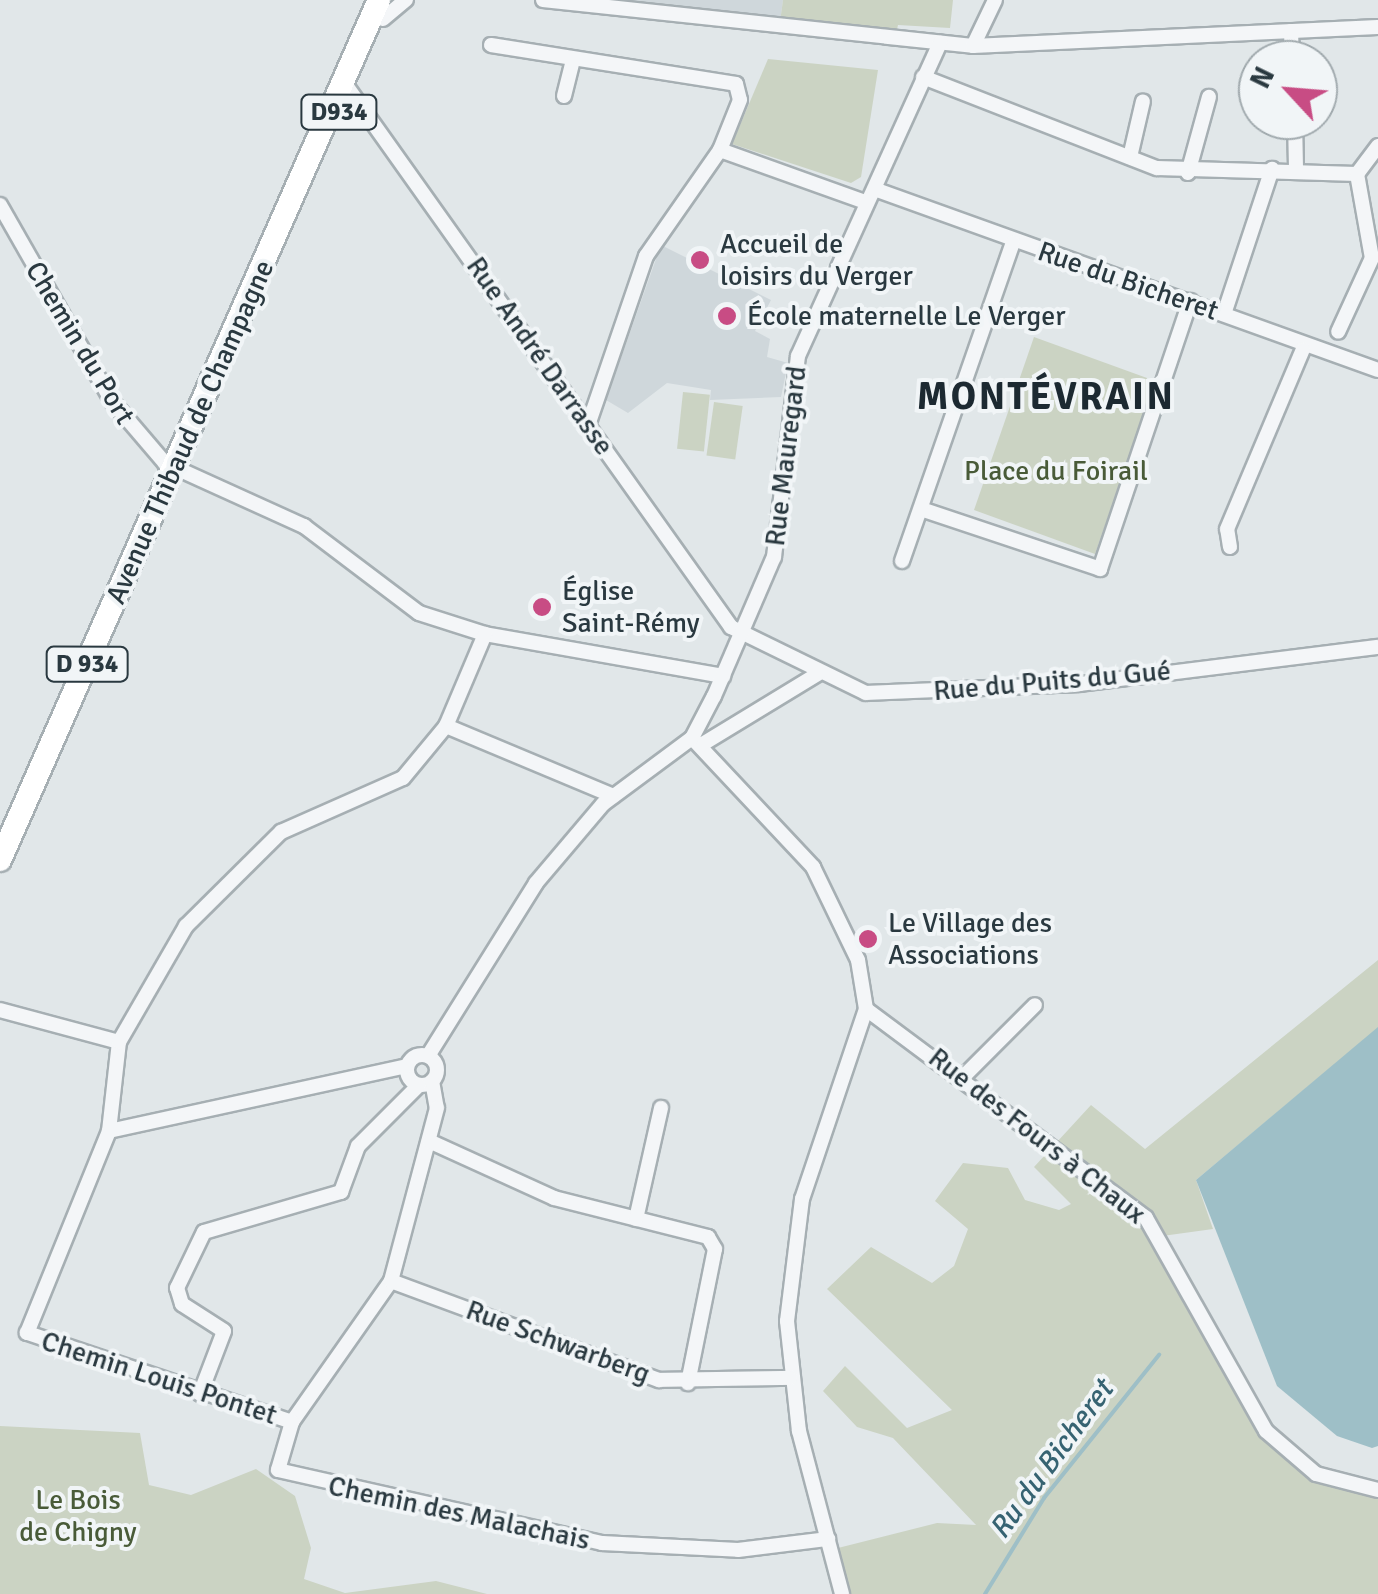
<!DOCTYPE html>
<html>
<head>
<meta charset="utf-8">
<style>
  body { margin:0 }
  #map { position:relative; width:1378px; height:1594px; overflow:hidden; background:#e1e7e9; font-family:Signika,sans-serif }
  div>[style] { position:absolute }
  .built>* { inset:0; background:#cfd7db }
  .green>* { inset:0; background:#cbd3c3; transform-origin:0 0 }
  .water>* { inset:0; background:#9ebfc7 }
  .stream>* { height:4px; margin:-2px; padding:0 2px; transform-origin:2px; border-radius:2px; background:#9ebfc7 }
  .roads { filter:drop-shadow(2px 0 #a6afb3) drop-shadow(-2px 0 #a6afb3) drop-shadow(0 2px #a6afb3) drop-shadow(0 -2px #a6afb3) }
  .street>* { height:14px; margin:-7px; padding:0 7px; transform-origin:7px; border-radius:7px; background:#f4f6f8 }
  .street>.ring { margin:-7px; padding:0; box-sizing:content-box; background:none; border:14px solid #f4f6f8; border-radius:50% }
  .primary>* { height:22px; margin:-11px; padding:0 11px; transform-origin:11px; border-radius:11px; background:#fff }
  .dots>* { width:28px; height:28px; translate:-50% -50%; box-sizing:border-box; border:5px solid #f1f5f7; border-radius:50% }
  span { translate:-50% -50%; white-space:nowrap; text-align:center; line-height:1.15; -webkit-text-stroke:8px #f1f5f7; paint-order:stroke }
  .shield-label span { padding:2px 8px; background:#f1f5f7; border:2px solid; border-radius:8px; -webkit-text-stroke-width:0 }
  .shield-label { font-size:25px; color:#2a3940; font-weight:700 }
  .poi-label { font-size:28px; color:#2a3940 }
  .left { translate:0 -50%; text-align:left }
  .street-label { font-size:28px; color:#2a3940 }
  .park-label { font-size:28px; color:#495b38 }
  .water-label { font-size:30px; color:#366372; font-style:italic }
  .district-label { font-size:38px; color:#1c2931; font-weight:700; letter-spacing:2.5px }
  .north { position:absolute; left:1238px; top:40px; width:100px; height:100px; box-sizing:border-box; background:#f1f5f7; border:2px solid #a1aaae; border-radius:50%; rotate:296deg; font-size:28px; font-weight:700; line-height:40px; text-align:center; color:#2a3940 }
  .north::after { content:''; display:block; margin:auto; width:35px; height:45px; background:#c84c84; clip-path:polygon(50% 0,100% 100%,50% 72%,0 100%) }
</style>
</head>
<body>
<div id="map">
  <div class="built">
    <i style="clip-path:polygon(599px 0,783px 0,780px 22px)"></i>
    <i style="clip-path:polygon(661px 245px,771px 300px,755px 331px,770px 339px,767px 357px,788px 363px,781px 397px,710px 400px,711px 390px,667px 383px,628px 413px,606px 400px)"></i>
  </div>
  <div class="green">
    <i style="clip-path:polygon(783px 0,953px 0,950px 28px,898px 25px,896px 34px,780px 22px)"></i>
    <i style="clip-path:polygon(768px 59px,878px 70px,861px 177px,851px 183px,732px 144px)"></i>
    <i style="clip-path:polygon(1034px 337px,1147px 378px,1146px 408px,1095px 554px,974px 510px)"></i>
    <i style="left:683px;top:392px;width:27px;height:57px;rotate:6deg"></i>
    <i style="left:714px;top:402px;width:29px;height:54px;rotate:8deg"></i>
    <i style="clip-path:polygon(1378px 960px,1378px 1028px,1196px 1180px,1213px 1229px,1155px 1237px,1263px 1433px,1314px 1478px,1378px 1493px,1378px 1594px,848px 1594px,838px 1548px,937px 1523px,976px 1525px,893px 1438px,857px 1427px,823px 1391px,845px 1366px,907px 1428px,952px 1410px,827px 1289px,871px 1247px,932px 1283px,954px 1266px,968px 1229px,935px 1201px,963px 1163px,1008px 1168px,1025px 1200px,1059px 1210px,1071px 1204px,1034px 1167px,1091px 1105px,1145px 1149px)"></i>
    <i style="clip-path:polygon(0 1426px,140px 1433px,149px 1485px,191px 1495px,256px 1469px,295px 1496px,311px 1548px,304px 1579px,345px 1593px,436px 1581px,487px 1594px,0 1594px)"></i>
  </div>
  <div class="water">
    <i style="clip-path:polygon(1378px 1027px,1378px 1446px,1372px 1448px,1337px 1436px,1277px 1386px,1196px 1180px)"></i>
  </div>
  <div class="stream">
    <i style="left:985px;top:1594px;width:113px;rotate:-58.4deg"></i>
    <i style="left:1044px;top:1498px;width:184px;rotate:-51.2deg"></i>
  </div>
  <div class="roads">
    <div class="street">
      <i style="left:543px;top:0;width:432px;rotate:6.1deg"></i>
      <i style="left:973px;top:46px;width:405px;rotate:-2.7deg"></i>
      <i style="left:383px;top:19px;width:30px;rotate:-40deg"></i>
      <i style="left:1291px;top:31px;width:29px;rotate:88deg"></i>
      <i style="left:491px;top:45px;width:248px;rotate:9deg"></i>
      <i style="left:736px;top:84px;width:16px;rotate:76deg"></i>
      <i style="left:740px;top:100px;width:54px;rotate:111.8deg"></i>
      <i style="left:720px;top:150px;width:129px;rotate:124.9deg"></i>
      <i style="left:646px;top:256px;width:179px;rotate:108.9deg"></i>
      <i style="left:973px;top:46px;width:51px;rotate:-64.4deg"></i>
      <i style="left:923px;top:77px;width:251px;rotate:21.3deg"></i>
      <i style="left:1157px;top:168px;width:200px;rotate:1.7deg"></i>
      <i style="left:1357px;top:174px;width:85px;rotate:79.9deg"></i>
      <i style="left:1372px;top:258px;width:81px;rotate:114.7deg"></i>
      <i style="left:343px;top:81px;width:670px;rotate:54.6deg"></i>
      <i style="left:731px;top:627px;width:150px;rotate:26.1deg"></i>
      <i style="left:866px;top:693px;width:214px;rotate:-2.4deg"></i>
      <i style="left:1080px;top:684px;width:300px;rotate:-7.1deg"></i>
      <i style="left:564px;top:96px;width:36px;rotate:-76deg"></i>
      <i style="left:1295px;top:120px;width:48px;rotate:88.8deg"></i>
      <i style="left:720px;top:150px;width:154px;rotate:19.7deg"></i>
      <i style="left:1130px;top:157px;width:57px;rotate:-76.9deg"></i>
      <i style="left:1188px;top:173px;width:79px;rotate:-74.6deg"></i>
      <i style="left:1357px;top:174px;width:35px;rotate:-53deg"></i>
      <i style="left:877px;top:190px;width:532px;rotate:19.76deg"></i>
      <i style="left:0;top:205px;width:226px;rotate:60.3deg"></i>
      <i style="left:112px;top:401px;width:82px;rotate:49.5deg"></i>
      <i style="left:165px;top:463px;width:153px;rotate:24.4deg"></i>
      <i style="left:304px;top:526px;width:144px;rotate:37.1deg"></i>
      <i style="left:419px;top:613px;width:69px;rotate:17.7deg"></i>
      <i style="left:485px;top:634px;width:242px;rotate:10deg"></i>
      <i style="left:1224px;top:314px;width:153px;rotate:-71.7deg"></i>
      <i style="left:921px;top:509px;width:189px;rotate:18.5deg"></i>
      <i style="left:1100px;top:569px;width:283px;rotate:-71.4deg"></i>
      <i style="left:1230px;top:547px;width:18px;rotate:-99deg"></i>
      <i style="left:1227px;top:529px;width:195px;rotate:-67.1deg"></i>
      <i style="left:902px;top:561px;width:337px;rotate:-70.8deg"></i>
      <i style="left:446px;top:726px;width:181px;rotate:22.7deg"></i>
      <i style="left:692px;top:738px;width:177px;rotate:46.8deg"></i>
      <i style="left:813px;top:867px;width:103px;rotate:64.2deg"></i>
      <i style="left:858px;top:960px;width:50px;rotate:80.7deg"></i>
      <i style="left:866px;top:1009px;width:200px;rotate:108.6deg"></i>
      <i style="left:802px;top:1199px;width:123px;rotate:97deg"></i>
      <i style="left:787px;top:1321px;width:111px;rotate:83.8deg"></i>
      <i style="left:799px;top:1431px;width:169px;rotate:75.2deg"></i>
      <i style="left:701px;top:745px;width:137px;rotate:-31.3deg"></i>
      <i style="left:866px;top:1009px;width:349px;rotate:36.7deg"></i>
      <i style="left:1146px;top:1218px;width:244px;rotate:60.6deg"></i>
      <i style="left:1266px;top:1431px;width:66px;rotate:40.7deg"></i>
      <i style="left:1316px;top:1474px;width:64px;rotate:14.5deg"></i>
      <i style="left:0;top:1010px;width:123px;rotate:15.1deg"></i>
      <i class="ring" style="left:407px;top:1055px;width:16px;height:16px"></i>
      <i style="left:428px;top:1056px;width:204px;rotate:-58deg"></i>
      <i style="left:536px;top:883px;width:104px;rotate:-49.7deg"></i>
      <i style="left:603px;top:804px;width:111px;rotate:-36.6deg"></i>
      <i style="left:692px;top:738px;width:47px;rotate:-62.4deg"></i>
      <i style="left:714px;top:696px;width:151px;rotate:-66.7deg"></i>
      <i style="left:774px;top:557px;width:202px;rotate:-83.2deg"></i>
      <i style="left:798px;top:356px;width:344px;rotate:-65.6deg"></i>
      <i style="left:962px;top:1078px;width:103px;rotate:-45deg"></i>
      <i style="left:432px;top:1081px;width:27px;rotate:80deg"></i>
      <i style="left:437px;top:1108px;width:179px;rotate:104.9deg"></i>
      <i style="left:391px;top:1281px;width:172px;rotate:125.1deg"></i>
      <i style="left:292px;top:1422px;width:50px;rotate:106.3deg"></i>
      <i style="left:278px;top:1470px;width:332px;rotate:12.7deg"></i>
      <i style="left:602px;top:1543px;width:136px;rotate:2.9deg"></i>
      <i style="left:738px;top:1550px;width:91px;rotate:-7deg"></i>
      <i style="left:109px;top:1131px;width:305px;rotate:-12.3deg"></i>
      <i style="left:429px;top:1141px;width:137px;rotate:24.5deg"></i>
      <i style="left:554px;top:1198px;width:159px;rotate:14.2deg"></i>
      <i style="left:708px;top:1237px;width:14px;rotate:60deg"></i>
      <i style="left:715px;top:1249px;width:137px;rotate:101.4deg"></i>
      <i style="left:636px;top:1219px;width:114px;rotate:-77.3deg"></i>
      <i style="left:391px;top:1281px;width:286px;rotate:20.3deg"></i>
      <i style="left:659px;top:1380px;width:131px;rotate:-0.9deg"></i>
      <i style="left:200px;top:1394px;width:67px;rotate:-69.1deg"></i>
      <i style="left:224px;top:1331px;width:50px;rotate:-147.3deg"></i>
      <i style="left:182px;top:1304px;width:17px;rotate:-107deg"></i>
      <i style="left:177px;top:1288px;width:62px;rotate:-64.3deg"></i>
      <i style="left:204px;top:1232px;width:143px;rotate:-16.3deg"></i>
      <i style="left:341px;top:1192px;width:49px;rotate:-69.7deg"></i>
      <i style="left:358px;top:1146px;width:86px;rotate:-45deg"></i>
      <i style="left:292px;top:1422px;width:280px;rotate:-161.4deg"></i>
      <i style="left:27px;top:1333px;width:218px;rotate:-67.9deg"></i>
      <i style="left:109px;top:1131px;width:90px;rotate:-83.6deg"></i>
      <i style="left:119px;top:1042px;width:134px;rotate:-60deg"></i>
      <i style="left:186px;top:926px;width:134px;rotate:-44.7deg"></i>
      <i style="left:281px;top:832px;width:133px;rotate:-23.9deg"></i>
      <i style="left:403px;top:778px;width:67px;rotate:-50.4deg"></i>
      <i style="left:446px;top:726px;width:100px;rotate:-67deg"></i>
    </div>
    <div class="primary">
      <i style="left:0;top:860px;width:940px;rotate:-66.22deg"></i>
    </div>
  </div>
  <div class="dots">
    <i style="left:700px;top:260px;background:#c84c84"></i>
    <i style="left:727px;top:316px;background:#c84c84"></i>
    <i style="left:542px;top:607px;background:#c84c84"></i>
    <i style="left:868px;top:939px;background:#c84c84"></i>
  </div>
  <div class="shield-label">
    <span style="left:339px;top:112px">D934</span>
    <span style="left:87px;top:664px">D 934</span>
  </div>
  <div class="poi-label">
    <span class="left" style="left:720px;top:260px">Accueil de<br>loisirs du Verger</span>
    <span class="left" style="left:747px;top:316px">École maternelle Le Verger</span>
    <span class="left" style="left:562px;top:607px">Église<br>Saint-Rémy</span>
    <span class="left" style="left:888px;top:939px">Le Village des<br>Associations</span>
  </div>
  <div class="street-label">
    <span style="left:1128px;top:281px;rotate:19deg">Rue du Bicheret</span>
    <span style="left:80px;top:343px;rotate:59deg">Chemin du Port</span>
    <span style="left:540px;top:356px;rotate:55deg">Rue André Darrasse</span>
    <span style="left:190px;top:432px;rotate:-66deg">Avenue Thibaud de Champagne</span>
    <span style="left:786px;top:456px;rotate:-83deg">Rue Mauregard</span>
    <span style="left:1052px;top:681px;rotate:-5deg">Rue du Puits du Gué</span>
    <span style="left:1037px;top:1136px;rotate:38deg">Rue des Fours à Chaux</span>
    <span style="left:558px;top:1342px;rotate:20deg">Rue Schwarberg</span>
    <span style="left:159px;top:1378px;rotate:18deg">Chemin Louis Pontet</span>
    <span style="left:459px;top:1513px;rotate:12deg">Chemin des Malachais</span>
  </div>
  <div class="park-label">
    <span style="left:1056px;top:471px">Place du Foirail</span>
    <span style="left:78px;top:1516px">Le Bois<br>de Chigny</span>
  </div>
  <div class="water-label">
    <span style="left:1052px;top:1460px;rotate:-54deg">Ru du Bicheret</span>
  </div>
  <div class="district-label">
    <span style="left:1046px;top:397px">MONTÉVRAIN</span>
  </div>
  <div class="north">N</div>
</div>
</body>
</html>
